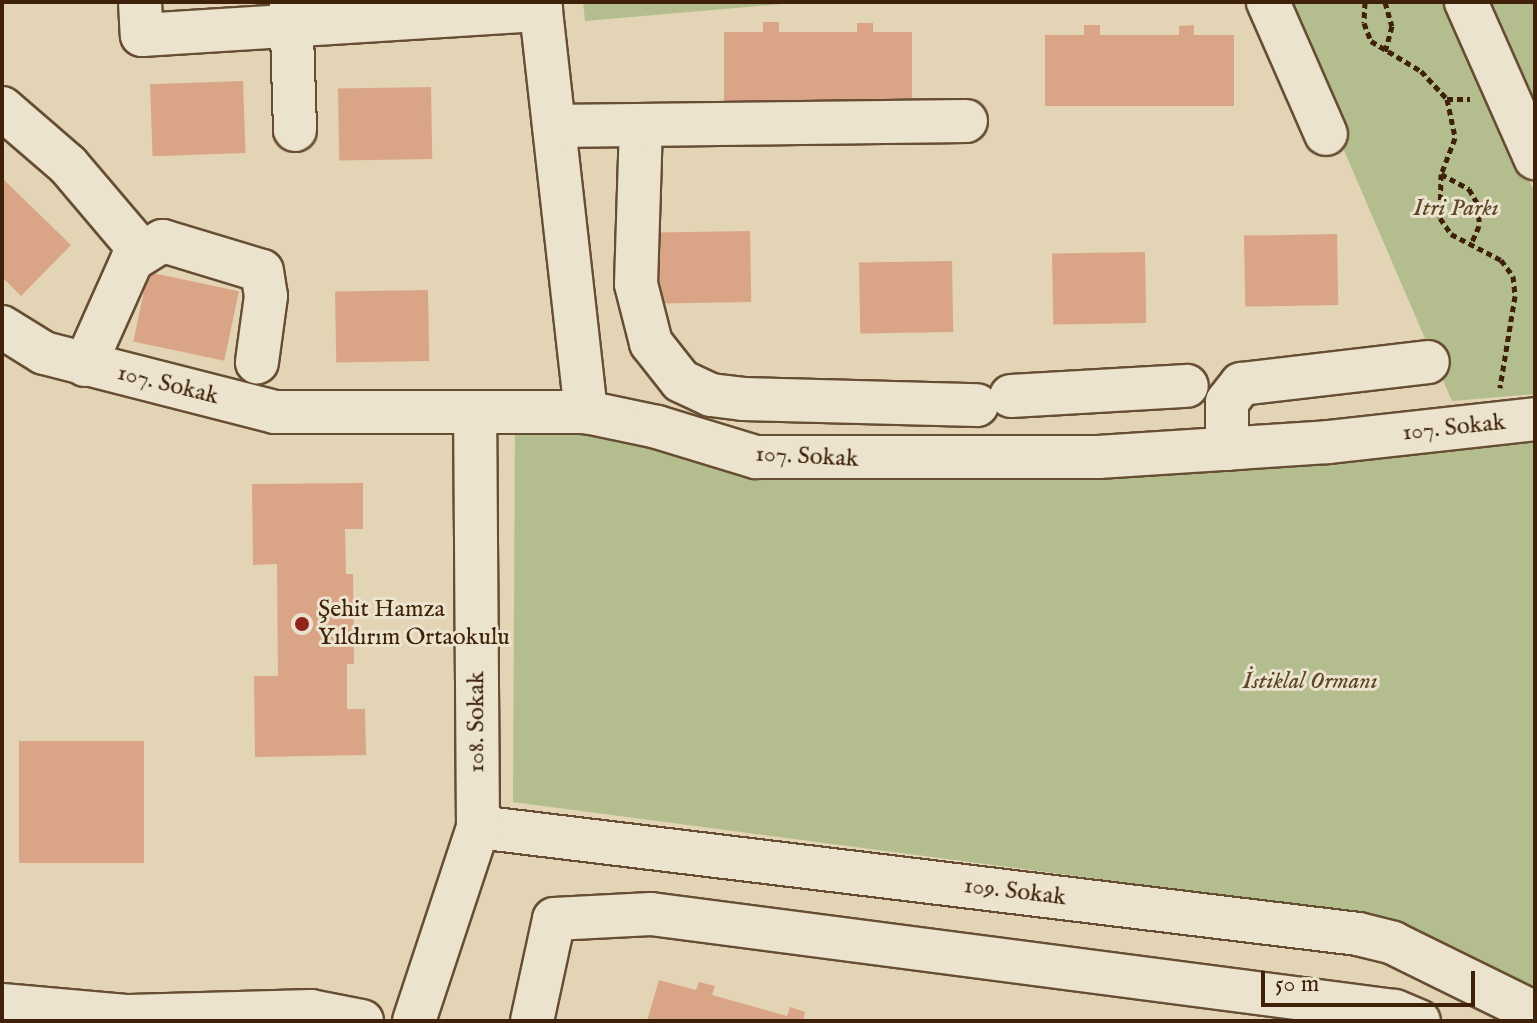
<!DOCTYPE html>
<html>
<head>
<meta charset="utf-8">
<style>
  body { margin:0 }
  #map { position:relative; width:1537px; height:1023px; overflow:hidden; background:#e2d4b4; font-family:"IM FELL English",serif }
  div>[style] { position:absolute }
  .green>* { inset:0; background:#b3bd8d }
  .building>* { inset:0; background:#daa587; transform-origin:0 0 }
  .path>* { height:5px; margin-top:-2.5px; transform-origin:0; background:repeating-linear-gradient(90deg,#3e2108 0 6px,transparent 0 10px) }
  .roads { filter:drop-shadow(2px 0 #674e33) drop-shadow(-2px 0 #674e33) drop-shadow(0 2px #674e33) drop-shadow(0 -2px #674e33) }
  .minor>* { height:42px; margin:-21px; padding:0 21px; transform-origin:21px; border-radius:21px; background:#ece3ce }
  .dots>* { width:22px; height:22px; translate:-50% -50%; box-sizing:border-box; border:4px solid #ece3ce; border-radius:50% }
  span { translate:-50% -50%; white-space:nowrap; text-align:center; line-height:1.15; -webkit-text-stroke:6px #ece3ce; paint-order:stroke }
  .park-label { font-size:24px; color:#5b4829; font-style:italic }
  .street-label { font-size:24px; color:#3e2108 }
  .poi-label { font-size:24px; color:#3e2108 }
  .left { translate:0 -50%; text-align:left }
  .frame { position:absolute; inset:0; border:4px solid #3e2108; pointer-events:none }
  .scale { position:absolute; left:1261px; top:971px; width:214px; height:36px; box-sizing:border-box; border:4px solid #3e2108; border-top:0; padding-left:10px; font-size:24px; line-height:28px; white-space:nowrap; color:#3e2108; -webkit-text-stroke:6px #ece3ce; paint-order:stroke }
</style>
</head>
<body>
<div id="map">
  <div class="green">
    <i style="clip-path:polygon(583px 2px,805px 2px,585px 21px)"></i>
    <i style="clip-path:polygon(1280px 2px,1446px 2px,1535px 193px,1535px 394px,1452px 401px)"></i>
    <i style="clip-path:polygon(1487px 2px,1535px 2px,1535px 107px)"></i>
    <i style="clip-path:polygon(515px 428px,636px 432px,757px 466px,1535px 435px,1535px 987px,1389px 917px,513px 802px)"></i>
  </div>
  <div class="building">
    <i style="clip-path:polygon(763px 22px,779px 22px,779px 32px,857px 32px,857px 23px,873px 23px,873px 32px,912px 32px,912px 103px,724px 103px,724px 32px,763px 32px)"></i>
    <i style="clip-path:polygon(1084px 25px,1100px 25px,1100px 35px,1179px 35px,1179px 26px,1194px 25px,1194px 35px,1234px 35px,1234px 106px,1045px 106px,1045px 35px,1084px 35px)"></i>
    <i style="left:243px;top:81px;width:72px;height:93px;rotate:88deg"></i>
    <i style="left:431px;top:87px;width:72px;height:93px;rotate:89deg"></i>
    <i style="clip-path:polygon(4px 180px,71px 245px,21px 296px,2px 277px)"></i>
    <i style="left:750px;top:231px;width:71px;height:93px;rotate:89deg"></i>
    <i style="left:1337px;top:234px;width:71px;height:93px;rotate:89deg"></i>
    <i style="left:1145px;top:252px;width:71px;height:93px;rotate:89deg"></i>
    <i style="left:952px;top:261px;width:71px;height:93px;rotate:89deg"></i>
    <i style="left:148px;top:272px;width:93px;height:71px;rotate:12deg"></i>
    <i style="left:428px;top:290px;width:71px;height:93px;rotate:89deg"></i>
    <i style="clip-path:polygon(363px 483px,363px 529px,345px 529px,346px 574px,353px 574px,354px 664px,347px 664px,347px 709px,365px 709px,366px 755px,255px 757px,254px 676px,278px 676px,277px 564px,253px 565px,252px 484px)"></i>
    <i style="left:19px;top:741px;width:125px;height:122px"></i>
    <i style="clip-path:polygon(659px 980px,696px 990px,699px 982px,715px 986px,712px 995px,787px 1016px,790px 1007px,805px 1012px,803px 1021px,647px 1021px)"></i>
  </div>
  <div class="path">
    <i style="left:1365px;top:2px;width:21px;rotate:93deg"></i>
    <i style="left:1364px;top:23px;width:19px;rotate:69deg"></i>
    <i style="left:1371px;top:41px;width:58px;rotate:31deg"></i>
    <i style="left:1421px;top:71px;width:38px;rotate:47deg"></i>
    <i style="left:1447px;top:99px;width:40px;rotate:78deg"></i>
    <i style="left:1455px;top:138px;width:39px;rotate:111deg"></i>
    <i style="left:1441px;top:174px;width:44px;rotate:91.3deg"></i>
    <i style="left:1440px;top:218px;width:19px;rotate:55deg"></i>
    <i style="left:1451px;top:234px;width:56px;rotate:27.5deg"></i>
    <i style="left:1501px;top:260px;width:20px;rotate:53deg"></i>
    <i style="left:1513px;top:276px;width:20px;rotate:84deg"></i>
    <i style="left:1515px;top:296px;width:93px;rotate:99.3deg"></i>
    <i style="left:1385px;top:2px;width:25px;rotate:74deg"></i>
    <i style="left:1392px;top:26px;width:28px;rotate:105deg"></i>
    <i style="left:1447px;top:99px;width:23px"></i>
    <i style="left:1441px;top:174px;width:32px;rotate:28deg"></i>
    <i style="left:1469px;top:189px;width:20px;rotate:60deg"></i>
    <i style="left:1479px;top:206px;width:20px;rotate:90deg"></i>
    <i style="left:1479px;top:226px;width:20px;rotate:114deg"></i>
  </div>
  <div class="roads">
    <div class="minor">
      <i style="left:140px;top:2px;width:33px;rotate:87deg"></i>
      <i style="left:142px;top:35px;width:400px;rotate:-3.6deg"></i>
      <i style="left:291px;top:2px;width:128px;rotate:88.2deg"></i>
      <i style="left:540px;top:2px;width:413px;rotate:83.6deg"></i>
      <i style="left:1268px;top:2px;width:144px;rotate:66.3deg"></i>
      <i style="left:1466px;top:2px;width:171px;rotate:66.1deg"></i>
      <i style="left:2px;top:108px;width:87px;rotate:40.8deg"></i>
      <i style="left:68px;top:165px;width:113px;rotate:49.7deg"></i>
      <i style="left:641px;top:125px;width:159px;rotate:91.8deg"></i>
      <i style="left:636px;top:284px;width:61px;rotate:75.7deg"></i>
      <i style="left:651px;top:343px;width:48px;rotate:51.7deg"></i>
      <i style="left:681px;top:381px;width:33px;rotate:25deg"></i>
      <i style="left:711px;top:395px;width:32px;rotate:7deg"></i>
      <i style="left:743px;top:399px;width:234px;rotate:1.5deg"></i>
      <i style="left:554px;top:126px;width:412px;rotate:-0.7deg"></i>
      <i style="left:2px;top:327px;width:49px;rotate:31.8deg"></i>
      <i style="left:44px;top:353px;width:238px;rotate:14.3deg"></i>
      <i style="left:275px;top:412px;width:311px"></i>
      <i style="left:586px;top:412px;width:73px;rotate:11.9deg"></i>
      <i style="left:657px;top:427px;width:103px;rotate:16.9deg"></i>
      <i style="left:756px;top:457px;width:342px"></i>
      <i style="left:1098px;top:457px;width:230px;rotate:-3.7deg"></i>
      <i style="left:1328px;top:442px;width:208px;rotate:-6.3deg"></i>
      <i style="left:85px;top:365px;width:115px;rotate:-65.9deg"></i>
      <i style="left:132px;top:260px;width:36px;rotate:-32deg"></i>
      <i style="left:163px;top:241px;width:103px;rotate:16.9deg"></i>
      <i style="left:262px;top:271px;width:25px;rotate:81deg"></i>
      <i style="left:266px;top:296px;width:67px;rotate:97.8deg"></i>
      <i style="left:1011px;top:396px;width:176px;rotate:-3.3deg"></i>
      <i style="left:1227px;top:449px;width:47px;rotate:-90deg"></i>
      <i style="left:1227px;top:402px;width:23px;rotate:-52deg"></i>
      <i style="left:1241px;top:384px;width:188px;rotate:-6.7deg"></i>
      <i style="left:478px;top:827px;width:886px;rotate:6.93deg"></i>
      <i style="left:1358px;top:934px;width:36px;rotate:14deg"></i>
      <i style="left:1393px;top:943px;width:158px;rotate:26.2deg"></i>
      <i style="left:2px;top:1005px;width:127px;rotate:5deg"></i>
      <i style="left:129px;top:1016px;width:182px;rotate:-1.6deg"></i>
      <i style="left:311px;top:1011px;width:52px;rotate:11.1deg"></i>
      <i style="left:414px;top:1021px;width:204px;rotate:-71.7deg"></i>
      <i style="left:478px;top:827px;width:413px;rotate:-90.4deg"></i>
      <i style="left:532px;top:1021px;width:104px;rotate:-77.8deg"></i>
      <i style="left:554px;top:919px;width:97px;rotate:-3deg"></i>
      <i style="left:651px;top:914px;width:750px;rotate:7.43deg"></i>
      <i style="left:1395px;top:1011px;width:26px;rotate:23deg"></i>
    </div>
  </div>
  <div class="dots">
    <i style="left:302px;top:624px;background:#8f2418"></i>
  </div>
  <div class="park-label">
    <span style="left:1456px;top:209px">Itri Parkı</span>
    <span style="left:1310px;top:682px">İstiklal Ormanı</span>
  </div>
  <div class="street-label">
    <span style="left:168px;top:385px;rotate:14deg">107. Sokak</span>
    <span style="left:1454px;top:428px;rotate:-6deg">107. Sokak</span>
    <span style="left:807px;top:457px;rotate:3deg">107. Sokak</span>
    <span style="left:477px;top:722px;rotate:-90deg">108. Sokak</span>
    <span style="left:1015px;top:892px;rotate:7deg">109. Sokak</span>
  </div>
  <div class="poi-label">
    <span class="left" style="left:318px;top:624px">Şehit Hamza<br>Yıldırım Ortaokulu</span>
  </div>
  <div class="frame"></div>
  <div class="scale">50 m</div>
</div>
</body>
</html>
